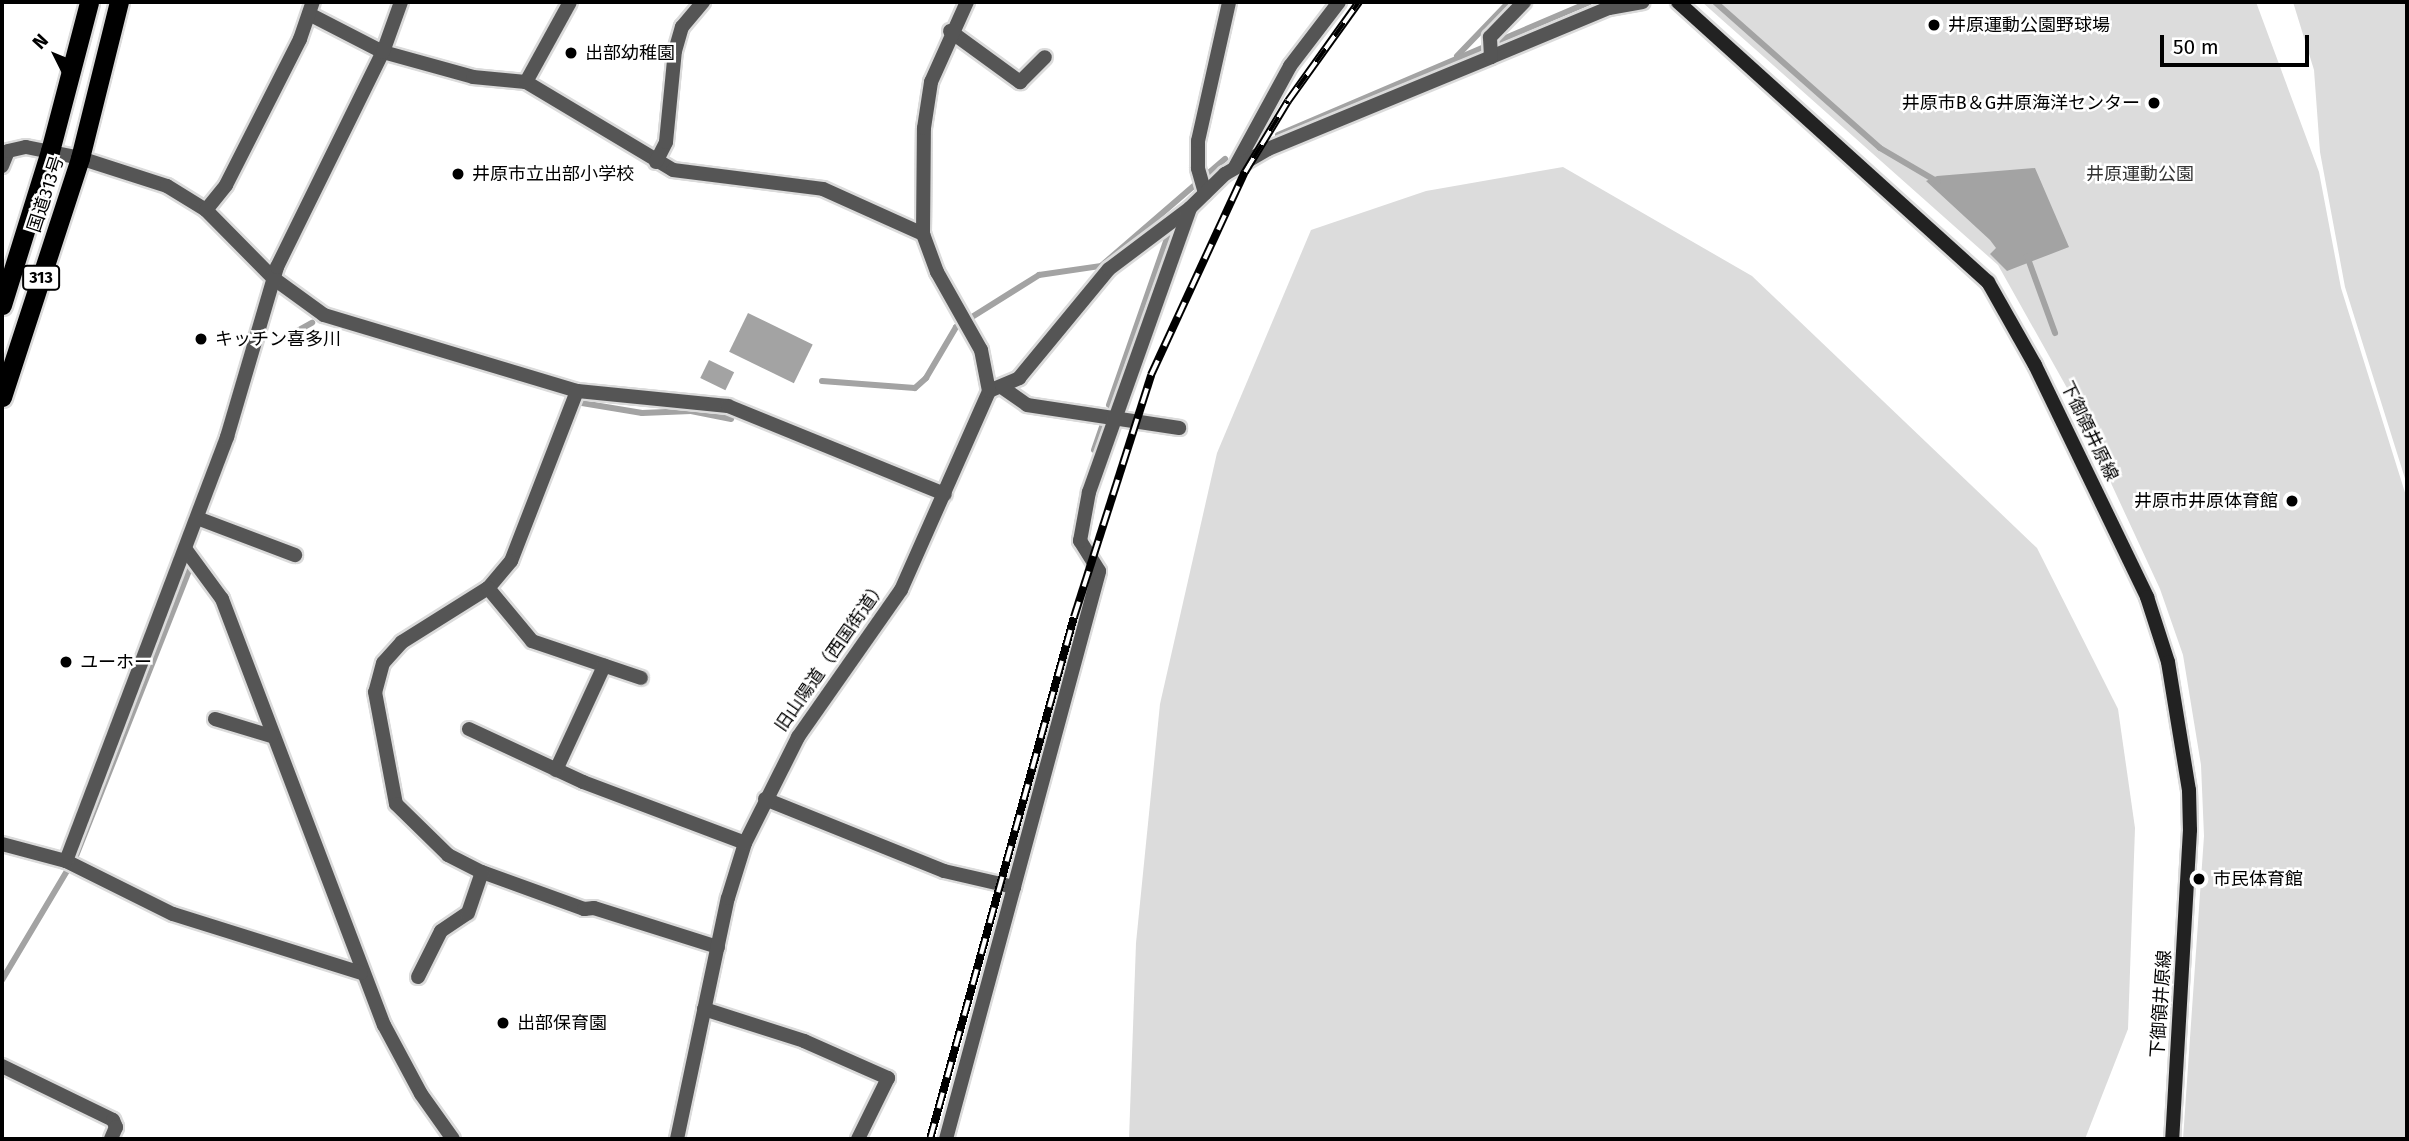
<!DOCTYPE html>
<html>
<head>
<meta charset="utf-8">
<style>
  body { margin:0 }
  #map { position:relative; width:2409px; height:1141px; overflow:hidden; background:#fff; font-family:"Fira Sans","Noto Sans JP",sans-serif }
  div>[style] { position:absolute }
  .green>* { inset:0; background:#dcdcdc }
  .water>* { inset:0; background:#a3a3a3; transform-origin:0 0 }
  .stream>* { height:6px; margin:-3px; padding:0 3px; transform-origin:3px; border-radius:3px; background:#a3a3a3 }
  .roads { filter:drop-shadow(2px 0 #dbdbdb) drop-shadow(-2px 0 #dbdbdb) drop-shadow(0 2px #dbdbdb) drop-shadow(0 -2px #dbdbdb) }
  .minor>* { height:14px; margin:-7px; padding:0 7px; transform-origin:7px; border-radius:7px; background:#555 }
  .secondary>* { height:14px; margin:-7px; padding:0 7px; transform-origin:7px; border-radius:7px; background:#222 }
  .trunk>* { height:19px; margin:-9.5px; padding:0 9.5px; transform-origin:9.5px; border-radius:9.5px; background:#000 }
  .rail>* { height:8px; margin-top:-4px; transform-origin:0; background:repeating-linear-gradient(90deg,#fff 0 16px,#000 0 32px); box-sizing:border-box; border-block:2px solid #000 }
  .dots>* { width:19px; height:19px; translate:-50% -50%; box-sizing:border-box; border:4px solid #fff; border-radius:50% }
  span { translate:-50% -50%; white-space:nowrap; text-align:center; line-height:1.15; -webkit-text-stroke:5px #fff; paint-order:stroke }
  .shield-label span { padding:2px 5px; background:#fff; border:2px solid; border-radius:5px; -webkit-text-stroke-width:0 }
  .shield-label { font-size:16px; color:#000; font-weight:700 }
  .poi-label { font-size:18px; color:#000 }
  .left { translate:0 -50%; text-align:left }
  .right { translate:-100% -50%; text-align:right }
  .park-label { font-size:18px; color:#333 }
  .street-label { font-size:18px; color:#000 }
  .frame { position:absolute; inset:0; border:4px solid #000; pointer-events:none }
  .north { position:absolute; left:21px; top:21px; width:70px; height:70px; -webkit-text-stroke:5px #fff; paint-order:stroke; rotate:313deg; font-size:19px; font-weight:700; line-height:28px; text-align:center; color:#000 }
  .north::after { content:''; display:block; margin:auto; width:24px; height:32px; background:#000; clip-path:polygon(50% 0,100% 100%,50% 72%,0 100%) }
  .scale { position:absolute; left:2160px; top:35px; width:149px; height:32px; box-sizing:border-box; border:4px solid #000; border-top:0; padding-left:9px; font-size:21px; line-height:24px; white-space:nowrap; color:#000; -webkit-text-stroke:5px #fff; paint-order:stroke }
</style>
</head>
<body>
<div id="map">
  <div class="green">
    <i style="clip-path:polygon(1702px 2px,2256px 2px,2319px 172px,2341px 288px,2407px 499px,2407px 1139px,2183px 1139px,2204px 836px,2201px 765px,2183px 655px,2160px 589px,2067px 388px,1998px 265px)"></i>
    <i style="clip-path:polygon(2293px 2px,2407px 2px,2407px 485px,2345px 287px,2320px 152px,2314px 70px)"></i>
    <i style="clip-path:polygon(1563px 167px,1752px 276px,2037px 548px,2118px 709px,2135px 828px,2128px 1029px,2085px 1139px,1129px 1139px,1136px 943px,1160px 704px,1217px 453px,1311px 230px,1426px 191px)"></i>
  </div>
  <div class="water">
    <i style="clip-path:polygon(2035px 168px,2069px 247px,2007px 271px,1990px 254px,1996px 248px,1990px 240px,1926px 181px,1937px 176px)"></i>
    <i style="left:748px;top:313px;width:72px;height:43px;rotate:26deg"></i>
    <i style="left:709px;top:360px;width:28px;height:20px;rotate:26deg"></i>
  </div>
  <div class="stream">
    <i style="left:1715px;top:2px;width:220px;rotate:41.5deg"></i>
    <i style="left:1880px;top:148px;width:67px;rotate:30.4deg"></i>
    <i style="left:1457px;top:56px;width:75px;rotate:-46.1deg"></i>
    <i style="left:1278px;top:135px;width:339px;rotate:-23.1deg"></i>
    <i style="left:2027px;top:256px;width:82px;rotate:70deg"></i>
    <i style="left:279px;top:341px;width:38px;rotate:-29deg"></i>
    <i style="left:822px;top:381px;width:93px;rotate:4.3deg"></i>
    <i style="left:915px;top:388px;width:15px;rotate:-42deg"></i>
    <i style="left:926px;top:378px;width:59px;rotate:-59.5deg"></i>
    <i style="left:956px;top:327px;width:98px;rotate:-32.1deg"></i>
    <i style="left:1039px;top:275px;width:63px;rotate:-8.3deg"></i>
    <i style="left:1101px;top:266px;width:164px;rotate:-40.8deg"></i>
    <i style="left:582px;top:403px;width:61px;rotate:9.5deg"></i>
    <i style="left:642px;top:413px;width:49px;rotate:-2.3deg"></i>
    <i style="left:691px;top:411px;width:41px;rotate:11.3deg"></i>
    <i style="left:1109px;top:405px;width:179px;rotate:-70.8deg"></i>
    <i style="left:1094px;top:450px;width:28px;rotate:-71deg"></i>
    <i style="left:2px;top:980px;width:144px;rotate:-59.2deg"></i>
    <i style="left:76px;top:856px;width:308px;rotate:-68.4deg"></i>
  </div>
  <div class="roads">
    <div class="minor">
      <i style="left:309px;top:14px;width:83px;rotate:27.2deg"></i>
      <i style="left:383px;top:52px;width:93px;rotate:15.5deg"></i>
      <i style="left:473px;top:77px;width:53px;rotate:5.4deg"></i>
      <i style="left:526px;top:82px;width:171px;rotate:30.9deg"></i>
      <i style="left:673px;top:170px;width:151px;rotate:7.2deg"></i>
      <i style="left:823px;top:189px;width:110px;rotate:24.2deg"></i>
      <i style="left:950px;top:31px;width:87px;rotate:36.1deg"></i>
      <i style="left:1020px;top:82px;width:35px;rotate:-45deg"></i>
      <i style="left:1491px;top:57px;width:128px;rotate:-22.6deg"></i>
      <i style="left:1609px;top:8px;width:34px;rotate:-10deg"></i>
      <i style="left:526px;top:82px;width:91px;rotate:-61.2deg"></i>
      <i style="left:656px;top:162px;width:22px;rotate:-63deg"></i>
      <i style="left:666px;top:142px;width:91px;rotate:-84.4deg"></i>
      <i style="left:675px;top:51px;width:25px;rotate:-74deg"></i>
      <i style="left:682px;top:27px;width:33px;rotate:-50deg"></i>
      <i style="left:2px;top:166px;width:16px;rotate:-68deg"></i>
      <i style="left:8px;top:151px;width:18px;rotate:-13deg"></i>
      <i style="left:26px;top:147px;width:55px;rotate:11.5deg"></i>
      <i style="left:80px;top:158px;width:91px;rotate:17.8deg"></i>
      <i style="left:167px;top:186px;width:46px;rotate:31.6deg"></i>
      <i style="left:206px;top:210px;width:95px;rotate:45.4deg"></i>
      <i style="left:273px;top:278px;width:63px;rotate:36deg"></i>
      <i style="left:324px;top:315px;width:264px;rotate:16.7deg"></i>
      <i style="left:577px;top:391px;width:152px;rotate:5.7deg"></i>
      <i style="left:728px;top:406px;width:234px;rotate:22.1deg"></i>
      <i style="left:1235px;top:167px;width:115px;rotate:-61.4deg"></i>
      <i style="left:1290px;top:66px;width:81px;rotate:-52.6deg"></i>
      <i style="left:1205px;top:193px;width:26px;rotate:-106deg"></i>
      <i style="left:1198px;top:168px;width:27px;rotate:-90deg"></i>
      <i style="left:1198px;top:141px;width:142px;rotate:-77.4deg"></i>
      <i style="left:206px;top:210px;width:32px;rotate:-51deg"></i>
      <i style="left:226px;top:185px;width:164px;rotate:-63.1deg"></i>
      <i style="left:300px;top:39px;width:39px;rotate:-71deg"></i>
      <i style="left:1003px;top:388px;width:29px;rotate:35deg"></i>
      <i style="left:1027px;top:405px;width:154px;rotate:8.6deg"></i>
      <i style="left:577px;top:391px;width:182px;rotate:111.2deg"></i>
      <i style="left:511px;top:561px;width:35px;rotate:130deg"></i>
      <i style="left:488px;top:588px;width:102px;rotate:147.9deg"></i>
      <i style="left:402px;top:642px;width:28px;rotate:132deg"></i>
      <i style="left:383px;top:663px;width:30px;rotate:105deg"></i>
      <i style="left:375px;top:692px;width:114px;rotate:79.4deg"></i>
      <i style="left:396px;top:804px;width:73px;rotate:44.4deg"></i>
      <i style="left:448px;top:855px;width:38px;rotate:27deg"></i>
      <i style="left:482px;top:872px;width:109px;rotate:19.9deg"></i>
      <i style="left:584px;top:909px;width:10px;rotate:-6deg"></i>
      <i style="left:594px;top:908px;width:130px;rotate:17.5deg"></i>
      <i style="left:989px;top:391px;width:33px;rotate:-23deg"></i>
      <i style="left:1019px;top:378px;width:141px;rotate:-50.5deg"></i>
      <i style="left:1109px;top:269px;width:101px;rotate:-37deg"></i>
      <i style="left:1190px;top:208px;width:49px;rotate:-44.2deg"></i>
      <i style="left:1225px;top:174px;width:50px;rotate:-30.2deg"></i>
      <i style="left:1268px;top:149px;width:241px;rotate:-22.4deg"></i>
      <i style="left:1491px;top:57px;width:20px;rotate:-93deg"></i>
      <i style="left:1490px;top:37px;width:49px;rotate:-45.8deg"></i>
      <i style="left:197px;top:518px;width:105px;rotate:20.7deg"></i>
      <i style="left:186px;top:550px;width:61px;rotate:53.7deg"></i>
      <i style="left:222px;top:599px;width:456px;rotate:69.2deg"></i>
      <i style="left:384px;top:1025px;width:78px;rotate:61.8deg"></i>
      <i style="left:421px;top:1094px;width:55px;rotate:54.6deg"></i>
      <i style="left:488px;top:588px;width:69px;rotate:50.3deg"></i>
      <i style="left:532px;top:641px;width:115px;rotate:18.7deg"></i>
      <i style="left:215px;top:719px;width:59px;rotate:16.9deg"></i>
      <i style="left:469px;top:729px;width:126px;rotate:24.9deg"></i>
      <i style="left:583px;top:782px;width:173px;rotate:20.6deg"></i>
      <i style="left:556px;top:770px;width:115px;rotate:-65.2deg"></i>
      <i style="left:765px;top:799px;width:193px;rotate:21.9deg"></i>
      <i style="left:944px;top:871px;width:72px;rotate:12.9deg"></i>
      <i style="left:1014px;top:887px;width:261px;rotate:105.1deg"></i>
      <i style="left:2px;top:844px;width:66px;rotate:14.9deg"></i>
      <i style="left:66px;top:861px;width:119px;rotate:26.4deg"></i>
      <i style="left:173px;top:914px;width:197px;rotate:17.4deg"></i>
      <i style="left:66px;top:861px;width:454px;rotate:-69.2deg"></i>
      <i style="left:227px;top:437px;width:177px;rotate:-73.6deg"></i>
      <i style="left:277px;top:267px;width:240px;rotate:-63.8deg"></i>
      <i style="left:383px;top:52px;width:53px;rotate:-70.2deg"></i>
      <i style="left:1014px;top:887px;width:327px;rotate:-74.9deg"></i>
      <i style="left:1099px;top:571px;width:36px;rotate:-122deg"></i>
      <i style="left:1080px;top:541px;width:50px;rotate:-79.6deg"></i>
      <i style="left:1089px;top:492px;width:301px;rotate:-70.4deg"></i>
      <i style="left:418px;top:977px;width:51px;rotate:-63.4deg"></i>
      <i style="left:441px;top:931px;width:32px;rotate:-34deg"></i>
      <i style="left:468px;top:913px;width:43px;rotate:-71.1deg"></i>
      <i style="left:704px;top:1009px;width:105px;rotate:17.7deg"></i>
      <i style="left:804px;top:1041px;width:92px;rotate:23.8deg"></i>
      <i style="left:888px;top:1078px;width:68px;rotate:116.2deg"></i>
      <i style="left:2px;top:1066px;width:123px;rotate:25.9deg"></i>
      <i style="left:113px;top:1120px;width:8px;rotate:67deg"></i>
      <i style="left:116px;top:1127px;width:13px;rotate:113deg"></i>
      <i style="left:677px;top:1139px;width:246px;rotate:-78.1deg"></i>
      <i style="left:728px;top:898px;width:58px;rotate:-72.8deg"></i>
      <i style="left:745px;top:843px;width:119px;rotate:-63.4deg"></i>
      <i style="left:798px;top:737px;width:179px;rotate:-55deg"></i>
      <i style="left:901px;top:590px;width:218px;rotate:-66.1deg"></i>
      <i style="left:989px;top:391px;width:42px;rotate:-101deg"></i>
      <i style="left:981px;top:350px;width:90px;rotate:-119.4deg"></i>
      <i style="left:937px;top:272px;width:40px;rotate:-110.2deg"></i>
      <i style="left:923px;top:234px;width:106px;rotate:-89.5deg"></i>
      <i style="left:924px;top:128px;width:47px;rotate:-81.3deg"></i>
      <i style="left:931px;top:82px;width:88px;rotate:-65.8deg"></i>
    </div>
    <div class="secondary">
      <i style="left:1678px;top:2px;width:418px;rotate:42.1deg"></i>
      <i style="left:1988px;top:282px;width:95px;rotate:60.5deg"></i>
      <i style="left:2035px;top:365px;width:258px;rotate:64.2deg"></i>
      <i style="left:2147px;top:597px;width:68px;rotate:72.1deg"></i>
      <i style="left:2168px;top:662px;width:130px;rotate:80.7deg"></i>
      <i style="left:2189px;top:790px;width:40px;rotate:88.6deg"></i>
      <i style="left:2190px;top:830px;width:310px;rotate:93.3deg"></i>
    </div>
    <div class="trunk">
      <i style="left:2px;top:305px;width:161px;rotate:-72.7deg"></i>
      <i style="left:50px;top:151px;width:154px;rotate:-75.3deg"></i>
      <i style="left:2px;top:397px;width:251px;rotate:-71.9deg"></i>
      <i style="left:80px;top:158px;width:161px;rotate:-76deg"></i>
    </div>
  </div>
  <div class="rail">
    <i style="left:930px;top:1139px;width:541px;rotate:-74.58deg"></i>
    <i style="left:1074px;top:617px;width:254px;rotate:-72.3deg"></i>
    <i style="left:1151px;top:375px;width:224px;rotate:-65.2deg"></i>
    <i style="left:1245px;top:172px;width:83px;rotate:-58.8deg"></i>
    <i style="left:1288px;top:101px;width:122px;rotate:-54.4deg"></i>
  </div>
  <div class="dots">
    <i style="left:1934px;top:25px;background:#000"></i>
    <i style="left:571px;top:53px;background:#000"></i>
    <i style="left:2154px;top:103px;background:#000"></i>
    <i style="left:458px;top:174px;background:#000"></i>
    <i style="left:201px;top:339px;background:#000"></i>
    <i style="left:2292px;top:501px;background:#000"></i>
    <i style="left:66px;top:662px;background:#000"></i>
    <i style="left:2199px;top:879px;background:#000"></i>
    <i style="left:503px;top:1023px;background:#000"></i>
  </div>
  <div class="shield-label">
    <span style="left:41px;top:278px">313</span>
  </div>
  <div class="poi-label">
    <span class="left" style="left:1948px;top:25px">井原運動公園野球場</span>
    <span class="left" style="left:585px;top:53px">出部幼稚園</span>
    <span class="right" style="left:2140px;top:103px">井原市B＆G井原海洋センター</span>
    <span class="left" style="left:472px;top:174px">井原市立出部小学校</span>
    <span class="left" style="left:215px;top:339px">キッチン喜多川</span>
    <span class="right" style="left:2278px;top:501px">井原市井原体育館</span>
    <span class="left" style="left:80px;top:662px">ユーホー</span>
    <span class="left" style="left:2213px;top:879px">市民体育館</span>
    <span class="left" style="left:517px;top:1023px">出部保育園</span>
  </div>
  <div class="park-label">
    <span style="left:2140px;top:174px">井原運動公園</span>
  </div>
  <div class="street-label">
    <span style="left:46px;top:194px;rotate:-72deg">国道313号</span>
    <span style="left:2089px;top:431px;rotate:64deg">下御領井原線</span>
    <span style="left:831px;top:656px;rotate:-55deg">旧山陽道（西国街道）</span>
    <span style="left:2161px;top:1004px;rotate:-86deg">下御領井原線</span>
  </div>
  <div class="frame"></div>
  <div class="north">N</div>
  <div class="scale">50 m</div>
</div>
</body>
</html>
